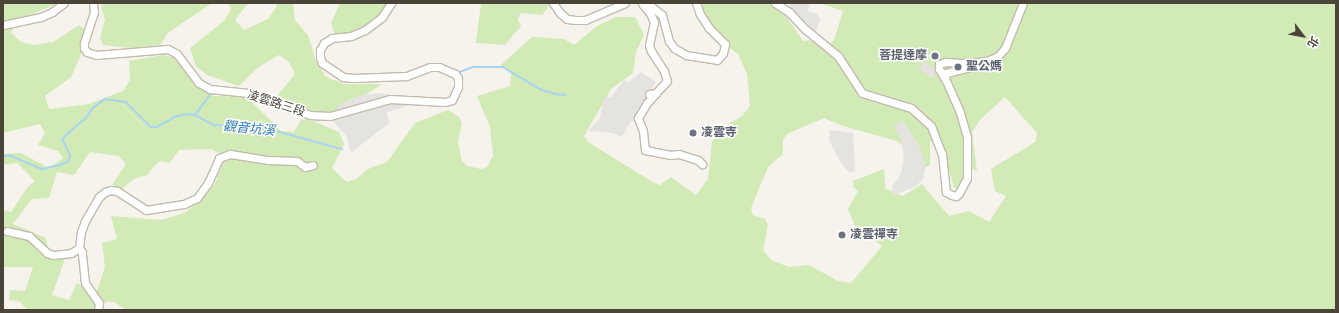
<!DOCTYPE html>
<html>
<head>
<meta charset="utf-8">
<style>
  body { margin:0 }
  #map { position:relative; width:1339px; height:313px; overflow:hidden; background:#f6f3ec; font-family:"Archivo Narrow","Noto Sans TC",sans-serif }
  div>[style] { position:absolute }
  .green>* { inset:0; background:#d2eab5 }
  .parking>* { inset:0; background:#e5e3e0; transform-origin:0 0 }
  .stream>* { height:1.5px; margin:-0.75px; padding:0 0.75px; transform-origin:0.75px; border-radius:0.75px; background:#a9d4f2 }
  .roads { filter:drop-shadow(1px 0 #c2bbae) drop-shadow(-1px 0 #c2bbae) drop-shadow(0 1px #c2bbae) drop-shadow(0 -1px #c2bbae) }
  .minor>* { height:7px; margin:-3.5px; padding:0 3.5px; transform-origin:3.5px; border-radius:3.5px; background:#fff }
  .dots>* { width:11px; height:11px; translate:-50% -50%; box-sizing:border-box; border:2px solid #fff; border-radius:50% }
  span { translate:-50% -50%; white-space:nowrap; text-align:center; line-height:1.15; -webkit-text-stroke:3px #fff; paint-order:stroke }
  .worship-label { font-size:12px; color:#5b616d; font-weight:700 }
  .right { translate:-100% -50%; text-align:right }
  .left { translate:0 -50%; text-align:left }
  .street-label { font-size:12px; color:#4b4439 }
  .water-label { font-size:13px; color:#2e7ab2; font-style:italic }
  .frame { position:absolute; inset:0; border:4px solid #4b4439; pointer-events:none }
  .north { position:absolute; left:1283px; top:16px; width:40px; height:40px; -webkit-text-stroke:3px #fff; paint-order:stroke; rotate:122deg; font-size:11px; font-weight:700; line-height:16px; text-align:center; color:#4b4439 }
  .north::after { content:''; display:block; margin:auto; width:14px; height:18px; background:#4b4439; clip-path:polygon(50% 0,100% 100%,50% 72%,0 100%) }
</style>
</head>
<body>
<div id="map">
  <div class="green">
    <i style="clip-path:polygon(evenodd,3px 3px,58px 3px,17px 21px,11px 33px,21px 42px,34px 45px,53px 42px,79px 25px,90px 35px,71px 77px,45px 96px,49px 109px,89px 104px,123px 91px,130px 80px,129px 61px,163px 55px,176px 58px,196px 84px,213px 96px,247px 97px,281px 131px,294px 132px,301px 120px,308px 119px,339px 132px,344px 144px,332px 168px,347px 182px,356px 179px,368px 169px,387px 162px,415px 123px,448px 110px,459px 117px,462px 123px,458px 142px,462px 161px,467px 166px,481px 169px,487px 167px,493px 155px,490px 127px,477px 96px,510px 86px,511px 73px,501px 65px,532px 37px,564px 39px,574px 45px,597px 26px,616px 17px,635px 17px,644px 35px,636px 52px,633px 73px,611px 89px,584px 136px,588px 142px,654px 183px,660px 185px,671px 177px,696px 195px,708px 179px,712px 141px,719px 130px,742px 116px,750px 106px,747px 74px,738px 54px,714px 37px,696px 3px,768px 3px,783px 12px,803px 41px,813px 40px,823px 50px,834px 40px,843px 11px,820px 3px,1336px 3px,1336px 310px,127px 310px,114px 302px,105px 302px,100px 310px,28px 310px,19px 301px,9px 300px,10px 290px,25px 291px,33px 267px,3px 267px,3px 210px,11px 212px,27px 188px,35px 181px,17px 163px,3px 165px,3px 154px,21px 153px,49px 168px,63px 158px,58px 151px,38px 145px,45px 133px,40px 124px,3px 133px,3px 3px,1005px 97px,1037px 133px,1035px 142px,991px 169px,995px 191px,1006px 196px,989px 222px,969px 211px,949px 216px,922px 184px,903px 196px,885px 188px,884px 169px,853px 181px,853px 187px,858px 191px,848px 209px,855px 226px,882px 246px,851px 283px,838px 281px,809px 265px,789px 267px,771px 260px,763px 250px,768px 225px,765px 219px,753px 215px,751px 208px,768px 167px,783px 154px,783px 140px,787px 134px,824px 118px,843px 126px,897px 141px,917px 154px,919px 171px,930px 165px,930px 141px,945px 154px,954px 188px,965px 191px,964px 167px,977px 171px,972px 132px,980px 120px,1005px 97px,3px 3px,211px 149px,221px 154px,222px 165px,215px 184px,201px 200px,184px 213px,161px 220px,111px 216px,117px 239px,102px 243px,105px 267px,96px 294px,77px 283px,69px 300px,52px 295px,65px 259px,49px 253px,46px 238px,13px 224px,32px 199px,49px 198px,57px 172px,74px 175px,90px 152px,119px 156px,126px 164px,112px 185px,122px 189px,134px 179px,147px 175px,154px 166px,160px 161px,170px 163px,179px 150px,211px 149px)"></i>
    <i style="clip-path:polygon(103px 3px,212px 3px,168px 33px,160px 45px,130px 48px,103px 45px,100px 38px,105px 19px,101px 7px)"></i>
    <i style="clip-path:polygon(228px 3px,248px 3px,235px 20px,244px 30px,268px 19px,277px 6px,275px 3px,293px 3px,295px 20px,308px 35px,316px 61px,326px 77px,344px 84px,382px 84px,330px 117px,280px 101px,278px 95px,295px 74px,289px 62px,279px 55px,257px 68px,239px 86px,207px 75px,196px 66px,190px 48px,224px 21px,231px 9px)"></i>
    <i style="clip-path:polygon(340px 3px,386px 3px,382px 14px,360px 31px,343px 35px,334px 33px,331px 23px)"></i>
    <i style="clip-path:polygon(481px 3px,548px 3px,549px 6px,542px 15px,520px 13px,518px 20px,521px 26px,505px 45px,476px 43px)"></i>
  </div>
  <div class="parking">
    <i style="clip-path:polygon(790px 3px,810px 3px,807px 11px,817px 14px,820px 20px,816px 32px,789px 8px)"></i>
    <i style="left:924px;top:61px;width:17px;height:9px;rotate:36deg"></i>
    <i style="clip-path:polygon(641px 72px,656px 82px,634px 118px,635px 121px,630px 122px,622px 137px,613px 133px,588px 131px,600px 118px,603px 100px,607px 96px,610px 98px,624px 80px,628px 83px)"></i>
    <i style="clip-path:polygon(378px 93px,390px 95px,337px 112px,338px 106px,348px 100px,362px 95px)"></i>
    <i style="clip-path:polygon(391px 103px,414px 104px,387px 112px,389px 123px,352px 152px,349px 148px,347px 137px,334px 122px,334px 120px)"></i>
    <i style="clip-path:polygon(903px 121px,919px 146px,926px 166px,923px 179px,915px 187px,893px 195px,892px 187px,901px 174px,904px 158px,901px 140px,894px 126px)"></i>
    <i style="clip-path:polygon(830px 130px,853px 133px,855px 171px,850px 173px,841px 163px,829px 140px)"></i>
  </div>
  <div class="stream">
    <i style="left:460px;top:72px;width:14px;rotate:-21deg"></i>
    <i style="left:473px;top:67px;width:30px"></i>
    <i style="left:503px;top:67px;width:43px;rotate:30.7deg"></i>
    <i style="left:540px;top:89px;width:16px;rotate:18deg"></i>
    <i style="left:555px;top:94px;width:11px;rotate:5deg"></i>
    <i style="left:195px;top:115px;width:25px;rotate:-53deg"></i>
    <i style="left:3px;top:157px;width:6px;rotate:-18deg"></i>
    <i style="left:9px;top:155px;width:36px;rotate:23deg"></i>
    <i style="left:42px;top:169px;width:18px;rotate:-13deg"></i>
    <i style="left:60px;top:165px;width:10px;rotate:-24deg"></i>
    <i style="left:69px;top:161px;width:5px;rotate:-79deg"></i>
    <i style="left:70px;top:156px;width:17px;rotate:-115deg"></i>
    <i style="left:63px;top:141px;width:4px;rotate:-76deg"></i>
    <i style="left:64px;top:137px;width:29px;rotate:-41deg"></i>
    <i style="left:86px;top:118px;width:12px;rotate:-55deg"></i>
    <i style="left:93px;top:108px;width:15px;rotate:-37deg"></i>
    <i style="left:105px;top:99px;width:21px;rotate:8deg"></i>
    <i style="left:126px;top:102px;width:35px;rotate:45deg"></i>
    <i style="left:151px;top:127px;width:6px"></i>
    <i style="left:157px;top:127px;width:21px;rotate:-29deg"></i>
    <i style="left:175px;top:117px;width:11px;rotate:-15deg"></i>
    <i style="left:186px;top:114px;width:9px;rotate:6deg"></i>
    <i style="left:195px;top:115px;width:21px;rotate:28deg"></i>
    <i style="left:214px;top:125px;width:55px;rotate:4.2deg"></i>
    <i style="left:269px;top:129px;width:76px;rotate:15.3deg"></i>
  </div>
  <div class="roads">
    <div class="minor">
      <i style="left:93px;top:3px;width:9px;rotate:84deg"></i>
      <i style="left:94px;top:12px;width:33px;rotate:108deg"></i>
      <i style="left:84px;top:43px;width:5px;rotate:90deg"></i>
      <i style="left:84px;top:48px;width:5px;rotate:53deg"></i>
      <i style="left:87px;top:52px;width:9px;rotate:18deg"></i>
      <i style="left:96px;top:55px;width:72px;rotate:-4.8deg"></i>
      <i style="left:168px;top:49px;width:10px;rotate:29deg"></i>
      <i style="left:177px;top:54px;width:36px;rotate:53deg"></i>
      <i style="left:199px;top:83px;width:13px;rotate:29deg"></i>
      <i style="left:210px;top:89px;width:39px;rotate:6deg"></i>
      <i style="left:249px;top:93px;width:65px;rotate:19.8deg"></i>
      <i style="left:310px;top:115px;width:20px;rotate:3deg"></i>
      <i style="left:330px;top:116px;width:62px;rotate:-15.8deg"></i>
      <i style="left:390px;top:99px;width:55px;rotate:3.1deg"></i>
      <i style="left:445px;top:102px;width:7px;rotate:-16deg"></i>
      <i style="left:452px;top:100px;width:14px;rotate:-65deg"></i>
      <i style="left:458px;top:87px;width:9px;rotate:-90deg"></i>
      <i style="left:458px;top:78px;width:5px;rotate:-127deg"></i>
      <i style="left:455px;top:74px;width:17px;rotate:-156deg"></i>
      <i style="left:439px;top:67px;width:9px;rotate:180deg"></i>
      <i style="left:430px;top:67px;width:26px;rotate:159deg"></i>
      <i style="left:406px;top:76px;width:53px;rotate:177.8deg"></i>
      <i style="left:353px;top:78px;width:10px;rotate:-174deg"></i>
      <i style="left:343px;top:77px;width:25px;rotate:-146deg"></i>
      <i style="left:322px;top:63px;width:6px;rotate:-108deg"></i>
      <i style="left:320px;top:57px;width:7px;rotate:-90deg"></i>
      <i style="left:320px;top:50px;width:8px;rotate:-60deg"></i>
      <i style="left:324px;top:43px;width:9px;rotate:-32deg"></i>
      <i style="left:332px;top:38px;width:19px;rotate:-6deg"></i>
      <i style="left:351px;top:36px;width:15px;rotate:-23deg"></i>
      <i style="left:365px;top:30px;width:21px;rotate:-37deg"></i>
      <i style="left:382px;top:17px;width:17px;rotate:-57deg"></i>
      <i style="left:553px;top:3px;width:12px;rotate:55deg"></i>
      <i style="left:560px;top:13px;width:9px;rotate:41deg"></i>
      <i style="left:567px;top:19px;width:9px;rotate:6deg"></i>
      <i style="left:576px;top:20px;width:9px"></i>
      <i style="left:585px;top:20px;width:43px;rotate:-23deg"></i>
      <i style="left:642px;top:3px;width:11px;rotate:22deg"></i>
      <i style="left:652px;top:7px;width:13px;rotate:39deg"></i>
      <i style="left:662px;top:15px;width:27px;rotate:75deg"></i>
      <i style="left:669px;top:41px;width:9px;rotate:54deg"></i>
      <i style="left:674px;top:48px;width:14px;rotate:30deg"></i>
      <i style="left:686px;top:55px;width:31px;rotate:9deg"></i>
      <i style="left:717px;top:60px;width:9px;rotate:-49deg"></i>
      <i style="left:723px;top:53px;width:9px;rotate:-77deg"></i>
      <i style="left:725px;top:44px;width:23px;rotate:-135deg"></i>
      <i style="left:709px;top:28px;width:17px;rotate:-123deg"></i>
      <i style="left:700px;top:14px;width:12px;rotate:-110deg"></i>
      <i style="left:775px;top:3px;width:17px;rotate:33deg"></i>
      <i style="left:789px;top:12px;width:23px;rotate:47deg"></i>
      <i style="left:805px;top:29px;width:43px;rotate:39.3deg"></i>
      <i style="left:838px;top:56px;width:44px;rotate:57deg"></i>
      <i style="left:862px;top:93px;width:51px;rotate:17deg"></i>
      <i style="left:911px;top:108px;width:27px;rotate:42deg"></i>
      <i style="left:931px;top:126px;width:30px;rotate:69deg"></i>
      <i style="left:942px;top:154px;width:38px;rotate:84deg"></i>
      <i style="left:946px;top:192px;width:7px;rotate:27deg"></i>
      <i style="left:952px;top:195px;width:4px;rotate:14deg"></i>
      <i style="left:956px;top:196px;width:4px;rotate:-45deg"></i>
      <i style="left:959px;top:193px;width:17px;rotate:-62deg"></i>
      <i style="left:967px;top:178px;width:41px;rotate:-90deg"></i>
      <i style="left:967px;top:137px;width:26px;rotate:-106deg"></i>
      <i style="left:960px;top:112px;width:36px;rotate:-114deg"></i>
      <i style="left:945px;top:79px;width:12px;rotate:-121deg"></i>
      <i style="left:939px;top:69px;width:5px;rotate:-90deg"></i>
      <i style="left:939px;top:64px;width:7px;rotate:-16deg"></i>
      <i style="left:946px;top:62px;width:15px;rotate:4deg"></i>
      <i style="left:961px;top:63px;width:26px;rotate:-4deg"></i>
      <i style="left:643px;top:5px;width:11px;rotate:49deg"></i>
      <i style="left:650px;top:13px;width:10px;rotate:66deg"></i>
      <i style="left:654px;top:22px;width:24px;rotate:102deg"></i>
      <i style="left:649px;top:45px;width:6px;rotate:72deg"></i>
      <i style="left:651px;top:51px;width:24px;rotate:57deg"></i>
      <i style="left:664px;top:71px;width:10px;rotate:73deg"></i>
      <i style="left:667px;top:81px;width:16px;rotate:133deg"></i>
      <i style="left:656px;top:93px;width:7px;rotate:172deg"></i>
      <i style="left:3px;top:25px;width:39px;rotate:-12deg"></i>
      <i style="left:41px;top:17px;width:12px;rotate:-24deg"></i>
      <i style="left:52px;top:12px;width:15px;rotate:-37deg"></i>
      <i style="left:945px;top:79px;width:6px;rotate:-81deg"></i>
      <i style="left:946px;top:73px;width:30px;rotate:-14deg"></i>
      <i style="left:975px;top:66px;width:25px;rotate:-23deg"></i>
      <i style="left:998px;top:56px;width:11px;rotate:-49deg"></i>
      <i style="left:1005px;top:48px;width:48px;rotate:-68.2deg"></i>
      <i style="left:656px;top:93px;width:13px;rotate:132deg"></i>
      <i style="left:647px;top:103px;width:17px;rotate:121deg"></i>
      <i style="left:638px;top:118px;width:14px;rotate:69deg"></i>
      <i style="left:643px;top:131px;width:19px;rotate:84deg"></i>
      <i style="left:645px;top:150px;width:25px;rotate:11deg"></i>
      <i style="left:670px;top:155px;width:9px;rotate:-6deg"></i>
      <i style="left:679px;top:154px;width:20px;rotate:18deg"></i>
      <i style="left:698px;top:160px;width:6px;rotate:45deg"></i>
      <i style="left:7px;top:231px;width:23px;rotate:13deg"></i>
      <i style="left:29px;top:236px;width:25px;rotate:43deg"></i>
      <i style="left:47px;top:253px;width:6px;rotate:18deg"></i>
      <i style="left:53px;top:255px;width:18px;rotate:-6deg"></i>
      <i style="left:71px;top:253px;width:9px;rotate:-32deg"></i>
      <i style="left:98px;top:310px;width:7px;rotate:-82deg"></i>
      <i style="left:99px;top:303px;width:24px;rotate:-125deg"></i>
      <i style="left:85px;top:283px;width:31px;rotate:-96deg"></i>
      <i style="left:82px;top:252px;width:5px;rotate:-127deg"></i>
      <i style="left:79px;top:248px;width:16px;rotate:-83deg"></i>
      <i style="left:81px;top:232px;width:12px;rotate:-70deg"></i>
      <i style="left:85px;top:221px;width:28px;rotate:-60deg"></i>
      <i style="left:99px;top:197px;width:8px;rotate:-40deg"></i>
      <i style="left:105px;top:192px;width:6px;rotate:-18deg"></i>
      <i style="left:111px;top:190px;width:6px;rotate:9deg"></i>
      <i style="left:117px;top:191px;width:35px;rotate:33deg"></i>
      <i style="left:146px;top:210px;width:38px;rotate:-9deg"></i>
      <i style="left:184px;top:204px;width:14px;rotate:-25deg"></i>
      <i style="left:197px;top:198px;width:19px;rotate:-54deg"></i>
      <i style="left:208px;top:183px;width:27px;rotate:-66deg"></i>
      <i style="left:219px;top:158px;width:12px;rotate:-20deg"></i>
      <i style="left:230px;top:154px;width:39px;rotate:9deg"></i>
      <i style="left:269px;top:160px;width:28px;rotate:2deg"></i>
      <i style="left:297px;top:161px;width:10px;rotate:37deg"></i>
      <i style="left:305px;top:167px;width:8px;rotate:-14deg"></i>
    </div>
  </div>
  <div class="dots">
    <i style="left:935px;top:56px;background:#6b7280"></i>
    <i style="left:958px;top:67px;background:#6b7280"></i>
    <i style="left:693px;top:133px;background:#6b7280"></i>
    <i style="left:842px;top:235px;background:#6b7280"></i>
  </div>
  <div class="worship-label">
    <span class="right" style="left:927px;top:56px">菩提達摩</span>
    <span class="left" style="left:966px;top:67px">聖公媽</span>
    <span class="left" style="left:701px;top:133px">凌雲寺</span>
    <span class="left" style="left:850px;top:235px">凌雲禪寺</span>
  </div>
  <div class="street-label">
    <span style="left:276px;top:104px;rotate:18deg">凌雲路三段</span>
  </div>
  <div class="water-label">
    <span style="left:249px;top:129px;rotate:6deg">觀音坑溪</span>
  </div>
  <div class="frame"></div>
  <div class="north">北</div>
</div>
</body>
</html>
